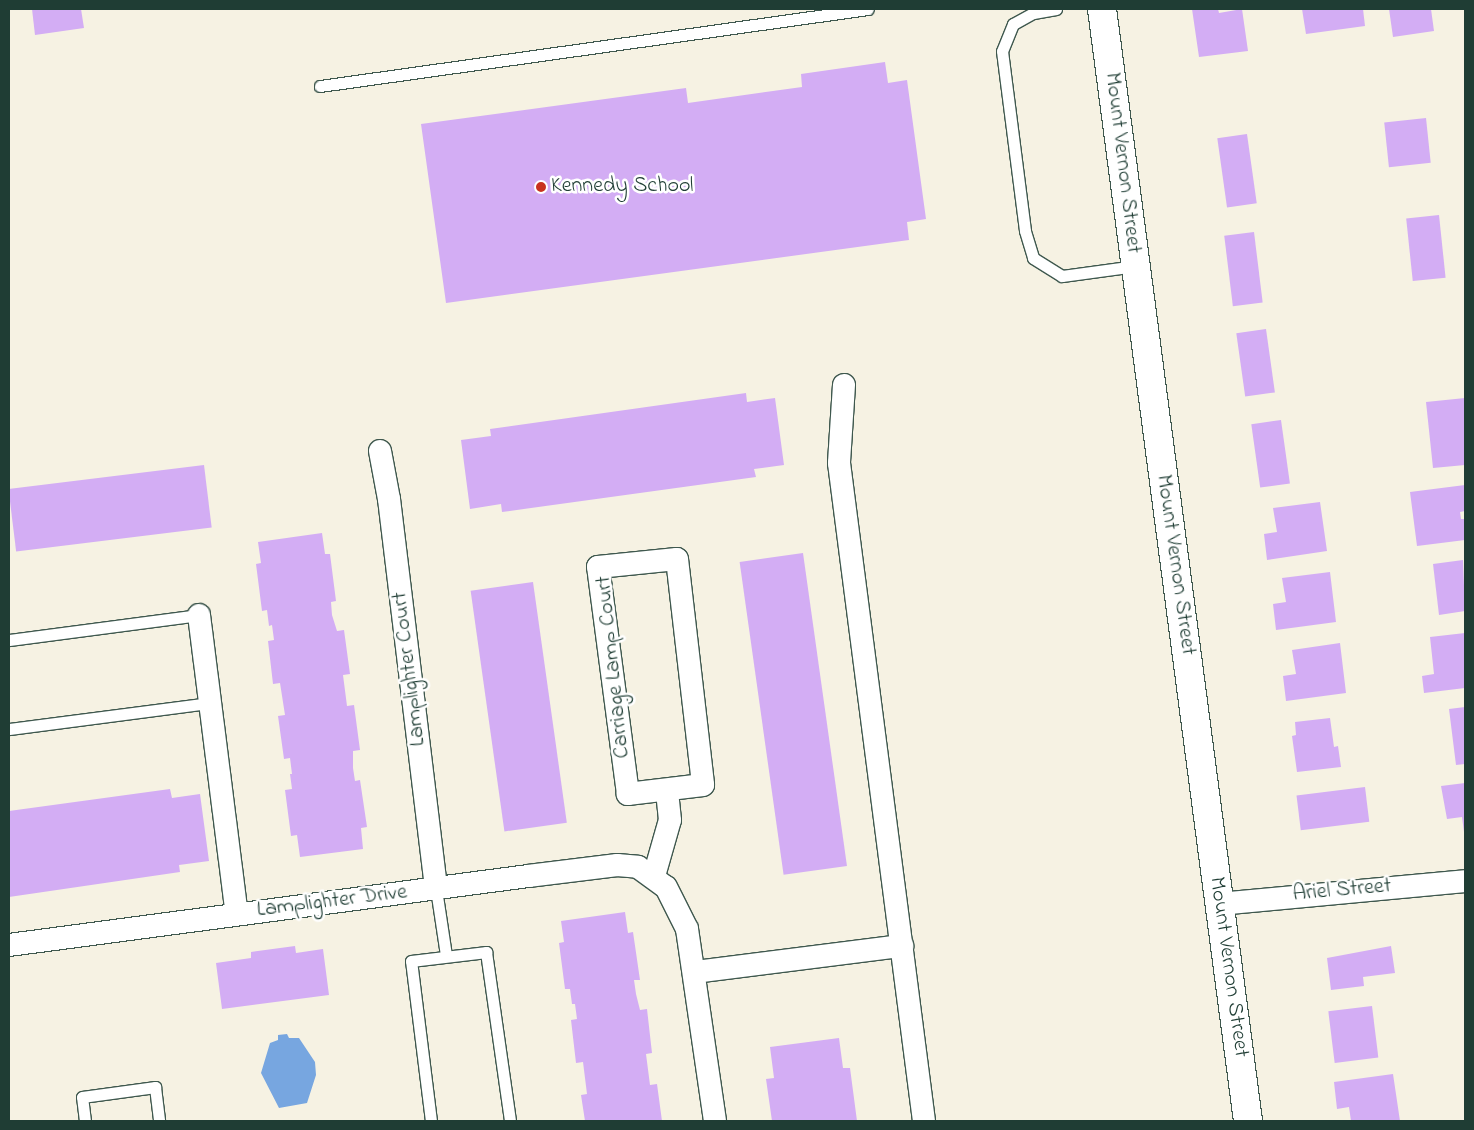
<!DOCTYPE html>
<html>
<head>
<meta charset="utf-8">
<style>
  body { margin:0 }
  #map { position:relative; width:1474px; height:1130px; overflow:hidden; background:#f6f2e3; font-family:"Indie Flower",sans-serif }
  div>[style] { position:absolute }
  .water>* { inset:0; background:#77a6e0 }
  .building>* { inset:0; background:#d3adf4; transform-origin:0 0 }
  .roads { filter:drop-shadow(1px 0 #3f584e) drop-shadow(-1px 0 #3f584e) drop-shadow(0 1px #3f584e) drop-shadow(0 -1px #3f584e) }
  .service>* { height:11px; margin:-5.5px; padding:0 5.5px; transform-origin:5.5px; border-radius:5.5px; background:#fff }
  .minor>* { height:22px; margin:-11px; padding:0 11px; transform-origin:11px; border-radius:11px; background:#fff }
  .tertiary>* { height:28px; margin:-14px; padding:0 14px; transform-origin:14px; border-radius:14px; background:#fff }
  .dots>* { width:14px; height:14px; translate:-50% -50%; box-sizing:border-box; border:2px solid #fff; border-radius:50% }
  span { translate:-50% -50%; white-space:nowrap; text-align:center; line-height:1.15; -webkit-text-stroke:5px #fff; paint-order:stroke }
  .street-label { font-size:22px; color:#1f3d34 }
  .poi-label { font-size:22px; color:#1f3d34 }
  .left { translate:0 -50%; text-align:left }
  .frame { position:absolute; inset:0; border:10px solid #1f3d34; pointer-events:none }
</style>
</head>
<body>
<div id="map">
  <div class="water">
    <i style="clip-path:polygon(287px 1034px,289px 1038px,299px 1038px,315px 1062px,316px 1075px,307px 1103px,279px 1108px,261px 1073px,270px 1043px,278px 1040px,278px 1035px)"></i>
  </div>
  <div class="building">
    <i style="clip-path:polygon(32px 9px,81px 9px,84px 28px,35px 35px)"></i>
    <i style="clip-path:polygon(1192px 9px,1218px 9px,1219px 13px,1242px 9px,1248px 51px,1199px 57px)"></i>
    <i style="clip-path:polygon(1302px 9px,1363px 9px,1365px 26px,1306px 34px)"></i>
    <i style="clip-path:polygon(1389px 9px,1431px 9px,1434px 31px,1393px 37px)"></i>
    <i style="clip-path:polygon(885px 62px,888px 83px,907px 80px,926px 219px,907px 222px,909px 240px,446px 303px,421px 124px,686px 88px,688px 103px,802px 87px,801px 74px)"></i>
    <i style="left:1426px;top:118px;width:45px;height:42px;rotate:84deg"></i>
    <i style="left:1247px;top:134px;width:70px;height:30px;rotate:82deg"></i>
    <i style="left:1439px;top:215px;width:63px;height:33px;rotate:84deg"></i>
    <i style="left:1254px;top:232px;width:71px;height:30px;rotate:83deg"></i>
    <i style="left:1266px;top:329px;width:64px;height:30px;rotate:82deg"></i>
    <i style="clip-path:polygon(746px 393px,747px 402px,775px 398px,784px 465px,754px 469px,756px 477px,502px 512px,501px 504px,470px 509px,461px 440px,491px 436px,490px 429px)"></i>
    <i style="clip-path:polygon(1465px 398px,1465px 465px,1433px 468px,1426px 402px)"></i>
    <i style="left:1281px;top:420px;width:64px;height:30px;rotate:82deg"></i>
    <i style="left:204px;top:465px;width:63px;height:197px;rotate:83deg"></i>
    <i style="clip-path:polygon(1465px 485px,1465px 511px,1460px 512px,1461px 519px,1465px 519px,1465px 540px,1417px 546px,1410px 492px)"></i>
    <i style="clip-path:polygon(1320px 502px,1327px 551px,1267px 560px,1264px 534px,1277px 532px,1273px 508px)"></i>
    <i style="clip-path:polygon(322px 533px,325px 554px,330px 554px,336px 601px,331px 602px,332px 615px,337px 631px,344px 630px,350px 674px,343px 675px,347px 706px,354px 705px,360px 750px,353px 751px,353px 768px,355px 781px,360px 780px,367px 827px,361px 828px,363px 849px,300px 857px,297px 835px,291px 836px,285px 790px,292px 789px,290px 774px,292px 774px,290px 758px,284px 759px,278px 716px,285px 715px,280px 683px,273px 684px,268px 641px,274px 640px,272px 625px,269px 626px,267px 610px,262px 611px,256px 564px,261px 563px,258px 542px)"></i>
    <i style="left:803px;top:553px;width:316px;height:64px;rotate:82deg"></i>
    <i style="clip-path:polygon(1463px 560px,1465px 611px,1439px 615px,1433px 564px)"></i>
    <i style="clip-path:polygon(1330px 572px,1336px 622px,1276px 630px,1273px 604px,1286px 602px,1282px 578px)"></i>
    <i style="left:533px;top:582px;width:243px;height:63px;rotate:82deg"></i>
    <i style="clip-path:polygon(1465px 633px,1465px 688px,1424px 693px,1422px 676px,1434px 674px,1430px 637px)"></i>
    <i style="clip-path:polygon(1340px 643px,1346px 693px,1286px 701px,1283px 676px,1296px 674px,1292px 650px)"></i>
    <i style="clip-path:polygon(1465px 707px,1465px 764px,1456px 765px,1449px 709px)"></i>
    <i style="clip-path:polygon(1330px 718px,1334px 747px,1338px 746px,1341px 767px,1297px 772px,1292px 736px,1296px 735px,1295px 722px)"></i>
    <i style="clip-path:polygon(1465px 783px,1465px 832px,1464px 832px,1462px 817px,1447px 819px,1441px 786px)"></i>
    <i style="left:1365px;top:787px;width:35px;height:69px;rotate:83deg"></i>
    <i style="clip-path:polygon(170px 789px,172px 798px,200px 794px,209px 861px,179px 865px,180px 872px,9px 897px,9px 811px)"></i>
    <i style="clip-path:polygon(625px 912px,628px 933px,633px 932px,640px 980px,634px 980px,636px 994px,640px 1010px,647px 1009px,652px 1053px,646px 1054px,650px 1085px,657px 1084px,662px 1121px,585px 1121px,581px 1095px,587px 1094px,583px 1062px,576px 1063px,571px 1020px,577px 1019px,575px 1004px,572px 1004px,570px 989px,565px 989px,559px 943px,564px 942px,561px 921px)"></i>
    <i style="clip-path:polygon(295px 946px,296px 953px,323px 949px,329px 995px,222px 1009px,216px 963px,251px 958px,251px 952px)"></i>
    <i style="clip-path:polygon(1391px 946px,1395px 973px,1363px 977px,1364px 986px,1331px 990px,1327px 958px)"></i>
    <i style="left:1372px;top:1006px;width:52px;height:44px;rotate:83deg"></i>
    <i style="clip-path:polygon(839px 1038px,843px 1068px,850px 1068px,857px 1121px,772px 1121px,766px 1079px,774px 1078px,770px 1047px)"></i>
    <i style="clip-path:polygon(1393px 1074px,1400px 1121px,1351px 1121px,1349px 1107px,1337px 1109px,1334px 1082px)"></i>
  </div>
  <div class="roads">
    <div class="service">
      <i style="left:1056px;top:9px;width:23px;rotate:170deg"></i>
      <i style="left:1033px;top:13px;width:23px;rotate:151deg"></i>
      <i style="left:1013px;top:24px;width:29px;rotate:112deg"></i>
      <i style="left:1002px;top:51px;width:181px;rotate:82.7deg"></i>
      <i style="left:1025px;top:231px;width:28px;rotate:73deg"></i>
      <i style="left:1033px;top:258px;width:34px;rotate:32deg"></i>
      <i style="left:1062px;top:276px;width:74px;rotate:-7.8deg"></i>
      <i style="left:320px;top:86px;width:553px;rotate:-8deg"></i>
      <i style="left:9px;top:640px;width:192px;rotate:-7.5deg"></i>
      <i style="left:9px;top:729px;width:203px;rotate:-7.4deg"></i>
      <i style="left:436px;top:889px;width:67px;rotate:81.4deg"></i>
      <i style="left:85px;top:1121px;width:24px;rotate:-97deg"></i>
      <i style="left:82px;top:1097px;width:74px;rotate:-7.8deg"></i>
      <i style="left:155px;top:1087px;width:34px;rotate:83deg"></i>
      <i style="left:431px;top:1121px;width:161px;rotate:-97.1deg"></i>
      <i style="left:411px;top:961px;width:76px;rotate:-6.8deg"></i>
      <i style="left:486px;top:952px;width:171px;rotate:81.9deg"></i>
    </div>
    <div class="minor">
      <i style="left:844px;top:385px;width:78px;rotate:93.7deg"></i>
      <i style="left:839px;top:463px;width:663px;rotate:82.64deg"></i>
      <i style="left:380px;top:451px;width:49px;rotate:79.4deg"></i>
      <i style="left:389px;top:499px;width:393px;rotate:83.1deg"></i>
      <i style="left:677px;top:559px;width:227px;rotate:83.4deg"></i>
      <i style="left:703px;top:785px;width:76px;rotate:173.2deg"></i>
      <i style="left:628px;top:794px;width:229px;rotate:-97.5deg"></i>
      <i style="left:598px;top:567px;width:79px;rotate:-5.8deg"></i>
      <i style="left:199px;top:615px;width:301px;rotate:82.8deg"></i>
      <i style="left:654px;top:876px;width:58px;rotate:-74.1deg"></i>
      <i style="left:670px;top:820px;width:30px;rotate:-96deg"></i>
      <i style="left:1219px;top:904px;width:247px;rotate:-5.3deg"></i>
      <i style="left:9px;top:945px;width:524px;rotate:-7.57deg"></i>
      <i style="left:528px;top:876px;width:90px;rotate:-7deg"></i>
      <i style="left:617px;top:865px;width:21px;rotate:5deg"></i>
      <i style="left:638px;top:867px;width:34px;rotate:36deg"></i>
      <i style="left:666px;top:887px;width:47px;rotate:63.4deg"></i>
      <i style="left:687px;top:929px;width:194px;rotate:81.7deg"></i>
      <i style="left:695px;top:972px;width:209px;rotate:-7.2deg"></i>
    </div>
    <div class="tertiary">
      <i style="left:1102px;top:9px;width:1122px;rotate:82.52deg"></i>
    </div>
  </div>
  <div class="dots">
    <i style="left:541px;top:187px;background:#c8321e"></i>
  </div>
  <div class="street-label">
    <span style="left:1122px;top:163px;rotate:83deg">Mount Vernon Street</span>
    <span style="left:1175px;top:565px;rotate:82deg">Mount Vernon Street</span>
    <span style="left:614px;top:667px;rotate:-96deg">Carriage Lamp Court</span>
    <span style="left:410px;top:669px;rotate:-97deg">Lamplighter Court</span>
    <span style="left:1342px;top:891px;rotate:-5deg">Ariel Street</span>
    <span style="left:332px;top:902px;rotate:-7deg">Lamplighter Drive</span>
    <span style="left:1228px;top:967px;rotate:82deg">Mount Vernon Street</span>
  </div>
  <div class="poi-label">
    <span class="left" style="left:551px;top:187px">Kennedy School</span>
  </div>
  <div class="frame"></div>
</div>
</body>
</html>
